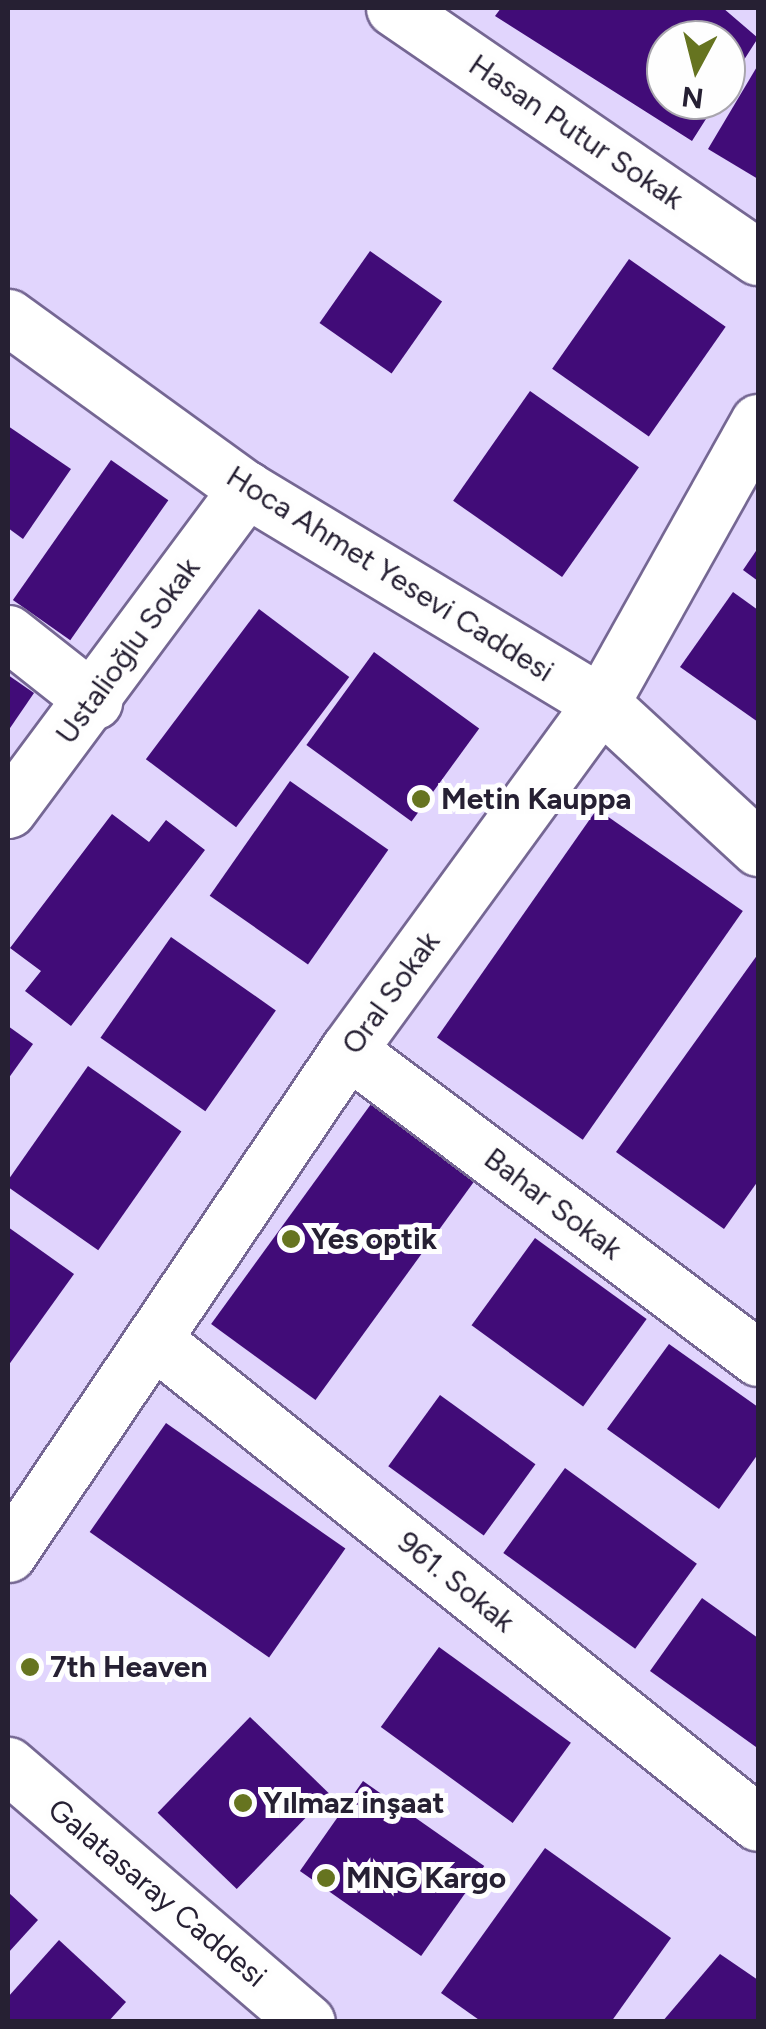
<!DOCTYPE html>
<html>
<head>
<meta charset="utf-8">
<style>
  body { margin:0 }
  #map { position:relative; width:766px; height:2029px; overflow:hidden; background:#e1d5fd; font-family:Figtree,sans-serif }
  div>[style] { position:absolute }
  .building>* { inset:0; background:#410c78; transform-origin:0 0 }
  .roads { filter:drop-shadow(2px 0 #756793) drop-shadow(-2px 0 #756793) drop-shadow(0 2px #756793) drop-shadow(0 -2px #756793) }
  .minor>* { height:55px; margin:-27.5px; padding:0 27.5px; transform-origin:27.5px; border-radius:27.5px; background:#fff }
  .dots>* { width:28px; height:28px; translate:-50% -50%; box-sizing:border-box; border:5px solid #fefefe; border-radius:50% }
  span { translate:-50% -50%; white-space:nowrap; text-align:center; line-height:1.15; -webkit-text-stroke:10px #fefefe; paint-order:stroke }
  .street-label { font-size:30px; color:#262033 }
  .poi-label { font-size:30px; color:#262033; font-weight:700 }
  .left { translate:0 -50%; text-align:left }
  .frame { position:absolute; inset:0; border:10px solid #262033; pointer-events:none }
  .north { position:absolute; left:646px; top:20px; width:100px; height:100px; box-sizing:border-box; background:#fefefe; border:2px solid #a8a5ad; border-radius:50%; rotate:187deg; font-size:28px; font-weight:700; line-height:40px; text-align:center; color:#262033 }
  .north::after { content:''; display:block; margin:auto; width:35px; height:45px; background:#667420; clip-path:polygon(50% 0,100% 100%,50% 72%,0 100%) }
</style>
</head>
<body>
<div id="map">
  <div class="building">
    <i style="clip-path:polygon(501px 8px,723px 8px,758px 38px,726px 88px,726px 40px,666px 40px,666px 100px,718px 100px,692px 141px,495px 16px)"></i>
    <i style="clip-path:polygon(758px 65px,758px 179px,708px 149px)"></i>
    <i style="left:370px;top:251px;width:88px;height:88px;rotate:35deg"></i>
    <i style="left:629px;top:259px;width:118px;height:134px;rotate:35deg"></i>
    <i style="left:530px;top:391px;width:133px;height:134px;rotate:35deg"></i>
    <i style="clip-path:polygon(8px 426px,71px 469px,23px 539px,8px 528px)"></i>
    <i style="left:111px;top:460px;width:70px;height:171px;rotate:35deg"></i>
    <i style="clip-path:polygon(758px 548px,758px 581px,743px 570px)"></i>
    <i style="clip-path:polygon(733px 592px,758px 610px,758px 722px,680px 667px)"></i>
    <i style="left:259px;top:609px;width:113px;height:188px;rotate:37deg"></i>
    <i style="left:374px;top:652px;width:130px;height:115px;rotate:36deg"></i>
    <i style="clip-path:polygon(8px 675px,34px 693px,8px 731px)"></i>
    <i style="left:290px;top:781px;width:120px;height:140px;rotate:35deg"></i>
    <i style="left:597px;top:809px;width:178px;height:279px;rotate:35deg"></i>
    <i style="clip-path:polygon(112px 814px,149px 842px,166px 820px,205px 850px,71px 1026px,25px 991px,41px 971px,10px 948px)"></i>
    <i style="left:171px;top:937px;width:128px;height:123px;rotate:35deg"></i>
    <i style="clip-path:polygon(758px 954px,758px 1181px,724px 1229px,616px 1152px)"></i>
    <i style="clip-path:polygon(8px 1026px,33px 1044px,8px 1079px)"></i>
    <i style="left:88px;top:1066px;width:114px;height:145px;rotate:35deg"></i>
    <i style="left:371px;top:1104px;width:129px;height:272px;rotate:36deg"></i>
    <i style="clip-path:polygon(8px 1227px,74px 1274px,8px 1366px)"></i>
    <i style="left:535px;top:1238px;width:138px;height:108px;rotate:36deg"></i>
    <i style="clip-path:polygon(669px 1344px,758px 1407px,758px 1454px,719px 1509px,607px 1429px)"></i>
    <i style="left:440px;top:1395px;width:118px;height:88px;rotate:36deg"></i>
    <i style="left:166px;top:1423px;width:219px;height:133px;rotate:35deg"></i>
    <i style="left:565px;top:1468px;width:163px;height:105px;rotate:36deg"></i>
    <i style="clip-path:polygon(702px 1598px,758px 1638px,756px 1747px,650px 1671px)"></i>
    <i style="left:439px;top:1647px;width:163px;height:99px;rotate:36deg"></i>
    <i style="left:250px;top:1717px;width:110px;height:133px;rotate:44deg"></i>
    <i style="left:363px;top:1781px;width:148px;height:110px;rotate:35deg"></i>
    <i style="clip-path:polygon(545px 1848px,671px 1938px,611px 2022px,482px 2022px,441px 1993px)"></i>
    <i style="clip-path:polygon(8px 1892px,38px 1920px,8px 1953px)"></i>
    <i style="clip-path:polygon(59px 1940px,126px 2002px,108px 2022px,8px 2022px,8px 1997px)"></i>
    <i style="clip-path:polygon(720px 1954px,758px 1980px,758px 2022px,662px 2022px)"></i>
  </div>
  <div class="roads">
    <div class="minor">
      <i style="left:394px;top:8px;width:441px;rotate:34.4deg"></i>
      <i style="left:8px;top:317px;width:294px;rotate:35.9deg"></i>
      <i style="left:246px;top:489px;width:415px;rotate:31.1deg"></i>
      <i style="left:601px;top:703px;width:214px;rotate:42.7deg"></i>
      <i style="left:8px;top:633px;width:110px;rotate:38.3deg"></i>
      <i style="left:8px;top:810px;width:400px;rotate:-53.4deg"></i>
      <i style="left:348px;top:1050px;width:513px;rotate:36.91deg"></i>
      <i style="left:154px;top:1340px;width:773px;rotate:38.65deg"></i>
      <i style="left:8px;top:1554px;width:608px;rotate:-56deg"></i>
      <i style="left:348px;top:1050px;width:429px;rotate:-53.9deg"></i>
      <i style="left:601px;top:703px;width:322px;rotate:-60.8deg"></i>
      <i style="left:8px;top:1765px;width:394px;rotate:40.7deg"></i>
    </div>
  </div>
  <div class="dots">
    <i style="left:421px;top:799px;background:#667420"></i>
    <i style="left:291px;top:1239px;background:#667420"></i>
    <i style="left:30px;top:1667px;background:#667420"></i>
    <i style="left:243px;top:1803px;background:#667420"></i>
    <i style="left:326px;top:1878px;background:#667420"></i>
  </div>
  <div class="street-label">
    <span style="left:576px;top:132px;rotate:34deg">Hasan Putur Sokak</span>
    <span style="left:390px;top:574px;rotate:32deg">Hoca Ahmet Yesevi Caddesi</span>
    <span style="left:128px;top:651px;rotate:-54deg">Ustalioğlu Sokak</span>
    <span style="left:391px;top:993px;rotate:-54deg">Oral Sokak</span>
    <span style="left:553px;top:1204px;rotate:37deg">Bahar Sokak</span>
    <span style="left:456px;top:1582px;rotate:39deg">961. Sokak</span>
    <span style="left:157px;top:1893px;rotate:40deg">Galatasaray Caddesi</span>
  </div>
  <div class="poi-label">
    <span class="left" style="left:441px;top:799px">Metin Kauppa</span>
    <span class="left" style="left:311px;top:1239px">Yes optik</span>
    <span class="left" style="left:50px;top:1667px">7th Heaven</span>
    <span class="left" style="left:263px;top:1803px">Yılmaz inşaat</span>
    <span class="left" style="left:346px;top:1878px">MNG Kargo</span>
  </div>
  <div class="frame"></div>
  <div class="north">N</div>
</div>
</body>
</html>
